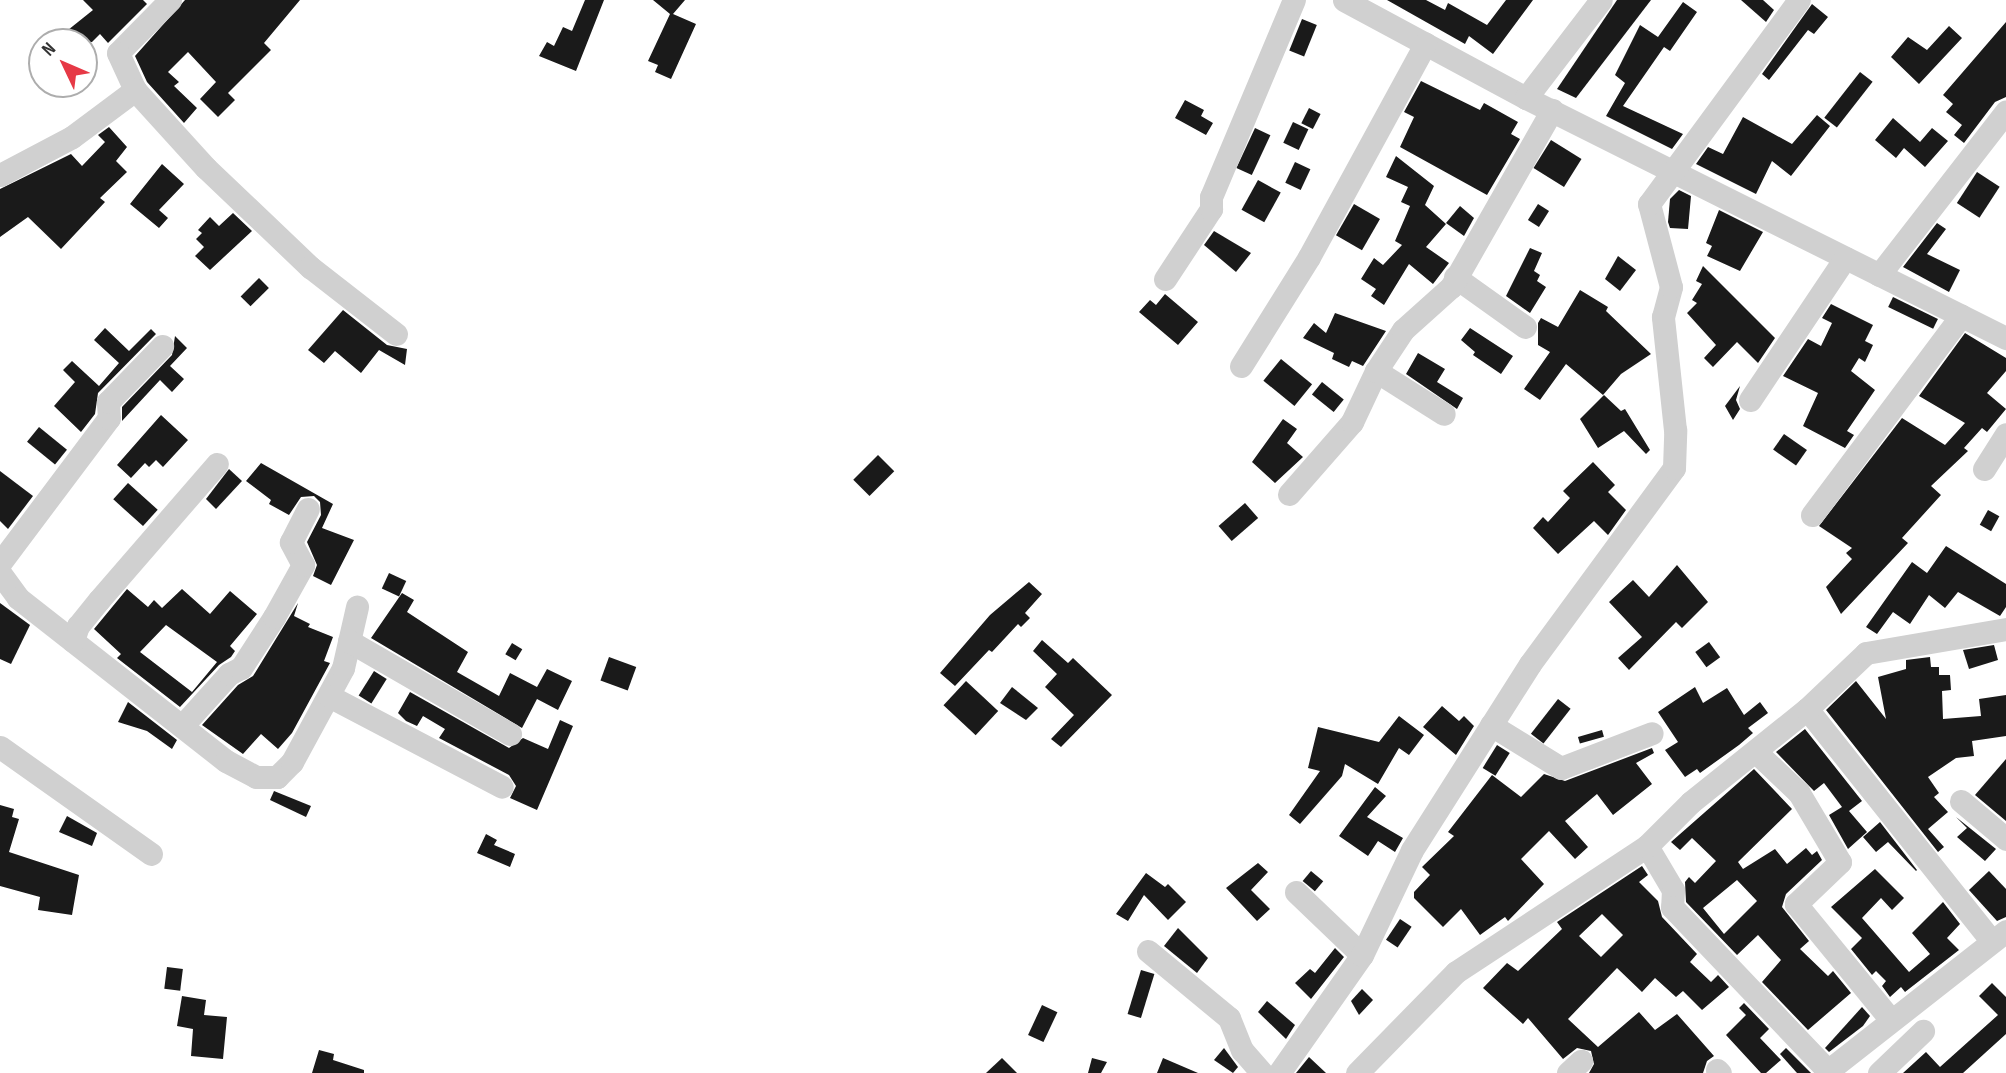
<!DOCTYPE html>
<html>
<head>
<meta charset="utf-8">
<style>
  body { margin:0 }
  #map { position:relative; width:2006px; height:1073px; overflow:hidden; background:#fff; font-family:"Sofia Sans Condensed",sans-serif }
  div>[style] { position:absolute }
  .building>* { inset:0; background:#1a1a1a; transform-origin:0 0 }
  .minor>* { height:23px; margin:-11.5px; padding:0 11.5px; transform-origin:11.5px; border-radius:11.5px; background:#d0d0d0 }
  span { translate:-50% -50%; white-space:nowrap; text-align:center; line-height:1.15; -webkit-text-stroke:7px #fff; paint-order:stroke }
  .north { position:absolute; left:28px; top:28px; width:70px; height:70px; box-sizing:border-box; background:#fff; border:2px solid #adadad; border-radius:50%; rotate:314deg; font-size:19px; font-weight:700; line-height:28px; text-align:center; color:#333 }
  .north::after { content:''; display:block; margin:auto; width:24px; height:32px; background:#e63946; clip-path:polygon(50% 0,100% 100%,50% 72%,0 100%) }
</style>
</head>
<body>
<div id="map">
  <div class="building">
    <i style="clip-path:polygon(83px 0,143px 0,147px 4px,108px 43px,100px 34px,92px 42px,53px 42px,93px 10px)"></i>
    <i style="clip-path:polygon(300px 0,264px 43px,271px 50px,228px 93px,235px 100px,218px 117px,200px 99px,216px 82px,188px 52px,168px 72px,179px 82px,174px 86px,197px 108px,184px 123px,147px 82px,135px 56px,185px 0)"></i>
    <i style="clip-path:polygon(585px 0,604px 0,576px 71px,539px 56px,547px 42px,554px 46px,563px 27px,572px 31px)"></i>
    <i style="clip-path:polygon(653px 0,685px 0,673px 14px,696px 24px,671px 79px,655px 72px,658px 65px,648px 61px,670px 14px)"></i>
    <i style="clip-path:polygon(1387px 0,1426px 0,1445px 10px,1448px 3px,1487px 25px,1506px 0,1533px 0,1493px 54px,1469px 36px,1465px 44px)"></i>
    <i style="clip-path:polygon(1617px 0,1651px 0,1576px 98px,1557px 89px)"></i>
    <i style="clip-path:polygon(1741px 0,1763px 0,1774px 10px,1766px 22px)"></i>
    <i style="clip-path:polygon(1683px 2px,1697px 12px,1670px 51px,1664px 47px,1623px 106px,1683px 134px,1672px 149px,1606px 116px,1625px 83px,1615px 75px,1640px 25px,1658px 37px)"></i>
    <i style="clip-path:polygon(1812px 4px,1828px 17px,1814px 34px,1808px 30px,1769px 80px,1762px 74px)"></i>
    <i style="left:1302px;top:19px;width:16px;height:34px;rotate:22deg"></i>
    <i style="clip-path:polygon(2006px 22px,2006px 97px,1995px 102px,1964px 143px,1954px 135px,1962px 125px,1946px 112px,1953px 104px,1943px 95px)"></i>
    <i style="clip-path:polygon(1949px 26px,1962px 38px,1919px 84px,1891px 57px,1908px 37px,1927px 50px)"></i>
    <i style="left:1860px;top:72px;width:16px;height:58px;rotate:38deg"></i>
    <i style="clip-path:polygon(1421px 81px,1480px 110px,1484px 103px,1518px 122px,1511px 134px,1520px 139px,1487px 195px,1400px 147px,1414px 117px,1404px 112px)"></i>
    <i style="clip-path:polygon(1185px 100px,1204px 110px,1201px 116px,1213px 123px,1206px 135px,1175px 118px)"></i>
    <i style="left:1309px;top:108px;width:13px;height:17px;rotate:27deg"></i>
    <i style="clip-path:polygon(1817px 115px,1830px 126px,1791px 176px,1772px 161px,1756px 194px,1696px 164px,1708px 147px,1723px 154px,1743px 117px,1792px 144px)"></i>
    <i style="clip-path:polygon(1893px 118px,1920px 142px,1932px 128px,1948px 141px,1925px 167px,1904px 148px,1896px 158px,1875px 140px)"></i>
    <i style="left:1293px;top:122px;width:17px;height:23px;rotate:25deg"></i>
    <i style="clip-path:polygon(109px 127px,127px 147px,116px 161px,127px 172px,100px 198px,105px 202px,61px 249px,28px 217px,0 237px,0 189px,71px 154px,82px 166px,105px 142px,98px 135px)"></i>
    <i style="left:1255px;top:128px;width:17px;height:44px;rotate:25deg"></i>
    <i style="left:1551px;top:140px;width:36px;height:33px;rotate:32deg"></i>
    <i style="clip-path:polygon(1396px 156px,1434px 186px,1425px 205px,1446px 224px,1426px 247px,1449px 263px,1433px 284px,1409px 264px,1384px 305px,1371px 296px,1376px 289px,1361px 279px,1374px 258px,1383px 265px,1402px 245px,1395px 241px,1410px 206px,1401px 202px,1408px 187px,1386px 177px)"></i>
    <i style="left:1295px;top:162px;width:17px;height:23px;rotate:25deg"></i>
    <i style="clip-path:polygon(162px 164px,184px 184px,159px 210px,168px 218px,159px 228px,130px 204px)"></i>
    <i style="left:1977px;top:172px;width:27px;height:37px;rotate:33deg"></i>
    <i style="left:1258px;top:180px;width:26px;height:34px;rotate:29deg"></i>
    <i style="clip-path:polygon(1679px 190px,1691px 196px,1688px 229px,1670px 228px,1668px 222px,1670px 199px)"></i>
    <i style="left:1354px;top:204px;width:30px;height:36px;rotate:30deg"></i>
    <i style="left:1538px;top:204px;width:13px;height:19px;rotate:32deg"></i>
    <i style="clip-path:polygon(1460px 206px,1474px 218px,1464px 236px,1446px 223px)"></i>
    <i style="clip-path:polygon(1719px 210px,1763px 232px,1740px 271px,1707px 256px,1712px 246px,1706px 243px)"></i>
    <i style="clip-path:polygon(233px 213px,252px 231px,210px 270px,195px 256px,204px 247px,196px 239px,202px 233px,198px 230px,210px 217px,219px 226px)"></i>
    <i style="clip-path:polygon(1937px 223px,1946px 229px,1927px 254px,1960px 270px,1949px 292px,1903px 267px)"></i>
    <i style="clip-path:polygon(1214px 231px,1251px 253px,1236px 272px,1204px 245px)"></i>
    <i style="clip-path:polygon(1530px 248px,1542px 253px,1534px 271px,1540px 275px,1537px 281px,1546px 287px,1530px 313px,1506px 296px)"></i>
    <i style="clip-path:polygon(1618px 256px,1636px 270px,1620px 291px,1605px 279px)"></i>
    <i style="clip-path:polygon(1703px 266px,1775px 338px,1758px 363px,1737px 342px,1713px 367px,1704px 358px,1716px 345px,1687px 313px,1697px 303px,1692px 300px,1702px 284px,1696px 281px)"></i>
    <i style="left:259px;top:278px;width:14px;height:26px;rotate:45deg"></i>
    <i style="clip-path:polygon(1580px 290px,1608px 307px,1606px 311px,1651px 354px,1621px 374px,1603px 395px,1566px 364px,1540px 400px,1524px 389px,1550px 352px,1538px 345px,1538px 323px,1541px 318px,1558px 327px)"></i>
    <i style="clip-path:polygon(1165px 294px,1198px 322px,1178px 345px,1139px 312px,1150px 300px,1156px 305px)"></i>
    <i style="left:1893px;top:297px;width:50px;height:11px;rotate:26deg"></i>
    <i style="clip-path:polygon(1831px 304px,1873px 325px,1865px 341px,1873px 345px,1865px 362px,1859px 358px,1851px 371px,1875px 390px,1847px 431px,1854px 435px,1845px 448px,1803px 426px,1818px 393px,1783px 376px,1808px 339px,1821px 346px,1832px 323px,1822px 318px)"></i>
    <i style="clip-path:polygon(343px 310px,387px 345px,407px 349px,405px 365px,379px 350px,361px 373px,335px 351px,324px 363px,308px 350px)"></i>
    <i style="clip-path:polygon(1335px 313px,1386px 331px,1363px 366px,1352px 361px,1349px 367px,1332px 359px,1334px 353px,1303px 338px,1314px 323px,1326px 333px)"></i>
    <i style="clip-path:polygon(105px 328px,129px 351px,151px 329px,156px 334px,98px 393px,95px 414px,81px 432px,54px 406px,75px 382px,63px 370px,72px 361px,99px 386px,119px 363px,94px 340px)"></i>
    <i style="clip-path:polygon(1470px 328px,1513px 356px,1501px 374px,1473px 355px,1475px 352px,1461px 340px)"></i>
    <i style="clip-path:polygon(1965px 333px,2006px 358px,2006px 371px,1987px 393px,2006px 409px,1987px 432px,1982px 428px,1964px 448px,1968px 451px,1931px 486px,1941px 495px,1902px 538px,1908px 543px,1841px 614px,1826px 587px,1852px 559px,1846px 553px,1852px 548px,1819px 526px,1902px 418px,1945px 445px,1965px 423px,1919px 396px)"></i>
    <i style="clip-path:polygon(175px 336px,187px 348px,170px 366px,184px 379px,172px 392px,160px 380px,122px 421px,122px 407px,172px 355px)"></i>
    <i style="clip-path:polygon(1418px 353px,1445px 369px,1437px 382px,1463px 398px,1457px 409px,1406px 374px)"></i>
    <i style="left:1281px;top:359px;width:40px;height:28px;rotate:39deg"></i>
    <i style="left:1322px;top:382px;width:28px;height:16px;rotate:39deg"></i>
    <i style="clip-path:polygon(1740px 386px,1736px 400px,1740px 409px,1733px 420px,1725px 406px)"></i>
    <i style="clip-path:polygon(1604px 395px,1621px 411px,1625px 409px,1650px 450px,1646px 454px,1624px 431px,1598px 448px,1580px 419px)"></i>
    <i style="clip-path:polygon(161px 415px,188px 440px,163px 467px,156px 460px,149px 467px,145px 463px,131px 478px,117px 465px)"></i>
    <i style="clip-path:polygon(1283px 419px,1297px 429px,1287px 443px,1303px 457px,1275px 483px,1252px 462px)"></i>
    <i style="left:39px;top:427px;width:36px;height:19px;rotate:39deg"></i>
    <i style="left:1784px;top:434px;width:28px;height:19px;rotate:35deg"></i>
    <i style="left:878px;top:455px;width:23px;height:35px;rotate:45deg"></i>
    <i style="clip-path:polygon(1593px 462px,1615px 485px,1608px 492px,1626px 510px,1608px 535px,1594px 521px,1558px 554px,1533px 528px,1543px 517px,1548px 522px,1570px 498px,1563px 491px)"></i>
    <i style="clip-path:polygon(261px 463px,333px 504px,322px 528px,354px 540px,331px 585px,313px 576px,317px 565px,307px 542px,321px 515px,320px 502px,314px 496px,301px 497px,289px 515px,269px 504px,271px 500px,246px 481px)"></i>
    <i style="clip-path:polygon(229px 469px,242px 481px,216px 509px,206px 499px)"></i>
    <i style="clip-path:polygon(0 471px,33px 496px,8px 529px,0 521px)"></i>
    <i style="left:128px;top:483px;width:40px;height:22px;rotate:42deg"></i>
    <i style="left:1245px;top:503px;width:20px;height:35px;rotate:49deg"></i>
    <i style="left:1988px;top:510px;width:13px;height:17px;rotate:29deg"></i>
    <i style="clip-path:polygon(1946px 546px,2006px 584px,2006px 607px,2000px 616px,1958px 592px,1945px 608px,1929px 595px,1910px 624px,1893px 612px,1877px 634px,1866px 627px,1912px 562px,1927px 573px)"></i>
    <i style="clip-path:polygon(1677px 565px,1708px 602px,1682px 628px,1676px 622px,1629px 670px,1618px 658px,1642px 637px,1609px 602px,1633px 580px,1649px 597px)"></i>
    <i style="left:389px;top:573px;width:19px;height:17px;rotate:25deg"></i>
    <i style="clip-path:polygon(1029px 582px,1042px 594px,1025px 613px,1030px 618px,1021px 627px,1018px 624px,992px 652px,989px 650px,955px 686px,940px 673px,990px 615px)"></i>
    <i style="clip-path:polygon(evenodd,127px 589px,148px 607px,154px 600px,162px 608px,182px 589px,210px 614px,230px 591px,257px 614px,230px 646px,235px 651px,231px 657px,219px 665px,180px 707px,117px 658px,121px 654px,94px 629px,127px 589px,166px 625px,217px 662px,192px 692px,140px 652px,166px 625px)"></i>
    <i style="clip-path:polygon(402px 593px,414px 600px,407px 612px,468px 652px,457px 672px,499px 696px,510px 673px,537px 687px,547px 669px,572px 681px,558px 710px,537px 699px,522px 728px,371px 638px)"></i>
    <i style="clip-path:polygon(0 603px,30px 625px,11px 664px,0 659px)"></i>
    <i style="clip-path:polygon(298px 603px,294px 616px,310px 624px,308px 627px,333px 637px,324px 661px,330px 663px,292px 733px,278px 749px,261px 734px,243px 754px,202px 725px,238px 685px,253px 676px)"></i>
    <i style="clip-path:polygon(1042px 640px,1068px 663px,1073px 658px,1112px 695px,1061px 747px,1051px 739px,1074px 715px,1045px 687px,1057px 674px,1033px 651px)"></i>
    <i style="left:1709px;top:642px;width:19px;height:17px;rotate:54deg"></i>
    <i style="left:512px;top:643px;width:12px;height:13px;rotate:31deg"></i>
    <i style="clip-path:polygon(1994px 645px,1998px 660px,1969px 669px,1963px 650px)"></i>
    <i style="left:609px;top:657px;width:29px;height:25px;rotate:20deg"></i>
    <i style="clip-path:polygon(1930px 657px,1931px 667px,1939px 667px,1939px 675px,1950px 675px,1951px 690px,1942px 691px,1943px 719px,1981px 716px,1979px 699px,2006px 695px,2006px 736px,1972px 741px,1974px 756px,1956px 758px,1928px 777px,1939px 793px,1934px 797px,1948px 812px,1928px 829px,1944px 847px,1938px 852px,1826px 710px,1856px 681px,1886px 719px,1878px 677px,1906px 669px,1906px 660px)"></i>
    <i style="left:374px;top:671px;width:15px;height:29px;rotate:32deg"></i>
    <i style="left:966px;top:681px;width:44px;height:33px;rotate:43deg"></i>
    <i style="clip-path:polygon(1012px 687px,1038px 708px,1026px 720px,1000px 703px)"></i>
    <i style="clip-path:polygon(1695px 687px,1703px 703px,1727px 688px,1744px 715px,1760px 702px,1768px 713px,1748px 728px,1753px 733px,1739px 745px,1700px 773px,1697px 769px,1685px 777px,1665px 750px,1678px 742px,1658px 712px)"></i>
    <i style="clip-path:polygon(410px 692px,509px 748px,523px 738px,548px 749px,560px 720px,573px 726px,537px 810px,510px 798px,516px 786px,509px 775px,439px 738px,445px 729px,423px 716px,417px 726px,406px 721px,398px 713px)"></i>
    <i style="left:1558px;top:699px;width:16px;height:44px;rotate:38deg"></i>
    <i style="clip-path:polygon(128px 702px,177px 740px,172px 749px,147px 731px,118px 722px)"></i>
    <i style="clip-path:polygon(1442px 706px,1459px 721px,1464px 716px,1474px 726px,1456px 755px,1423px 727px)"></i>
    <i style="clip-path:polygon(1399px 716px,1424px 735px,1409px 755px,1399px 748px,1378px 784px,1345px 764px,1342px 776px,1300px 824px,1289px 815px,1320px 771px,1308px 768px,1318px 727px,1379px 742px)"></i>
    <i style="clip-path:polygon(1805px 729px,1862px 801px,1849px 811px,1867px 832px,1848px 849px,1829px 815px,1842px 807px,1824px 783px,1814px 791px,1776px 752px)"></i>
    <i style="left:1602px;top:730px;width:7px;height:25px;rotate:74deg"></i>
    <i style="left:1497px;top:745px;width:15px;height:27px;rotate:32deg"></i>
    <i style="clip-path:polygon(1652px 748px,1654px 753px,1636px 763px,1652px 784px,1613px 815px,1597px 794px,1565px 821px,1588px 847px,1575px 859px,1549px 831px,1521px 859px,1544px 884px,1508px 921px,1505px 917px,1480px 935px,1461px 909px,1443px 927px,1414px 898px,1414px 892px,1430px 875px,1422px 867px,1454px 836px,1448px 832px,1492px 775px,1521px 797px,1544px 774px,1565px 781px)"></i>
    <i style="clip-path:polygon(2006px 759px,2006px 821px,1975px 795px)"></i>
    <i style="clip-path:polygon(evenodd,1754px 769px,1792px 809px,1738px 862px,1743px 869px,1775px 849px,1787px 864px,1806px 848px,1812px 855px,1817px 851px,1822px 860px,1786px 894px,1782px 907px,1809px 941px,1800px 949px,1828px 976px,1833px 971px,1851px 993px,1808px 1030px,1762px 982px,1781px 960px,1758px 935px,1737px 955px,1686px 902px,1685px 882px,1689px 877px,1695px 883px,1716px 861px,1692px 838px,1680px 850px,1671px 842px,1754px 769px,1737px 880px,1757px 901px,1724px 934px,1703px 908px,1737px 880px)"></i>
    <i style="clip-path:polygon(1375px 787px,1386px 796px,1367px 817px,1403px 838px,1395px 852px,1378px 841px,1368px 856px,1339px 836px)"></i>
    <i style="clip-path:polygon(274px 791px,311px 806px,306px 817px,270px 800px)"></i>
    <i style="clip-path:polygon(0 805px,14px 809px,12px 817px,19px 819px,9px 852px,79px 875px,72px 915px,38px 910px,40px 897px,0 886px)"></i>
    <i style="clip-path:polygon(67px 816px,97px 833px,92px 846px,59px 832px)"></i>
    <i style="clip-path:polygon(1956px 817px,1996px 849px,1985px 861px,1957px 837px,1967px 828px)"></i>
    <i style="clip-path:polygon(1880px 822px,1917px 870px,1916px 871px,1888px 842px,1876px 852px,1863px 837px)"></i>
    <i style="clip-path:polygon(486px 834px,497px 840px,494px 845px,515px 854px,510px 867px,477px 853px)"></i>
    <i style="clip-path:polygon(1258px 863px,1268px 872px,1251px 890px,1270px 909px,1257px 921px,1226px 888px)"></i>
    <i style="clip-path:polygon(evenodd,1642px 866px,1648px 875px,1639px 882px,1658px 901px,1662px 917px,1697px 954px,1690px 962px,1711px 982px,1718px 975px,1729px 987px,1702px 1010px,1683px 991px,1676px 997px,1655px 978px,1642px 992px,1617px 968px,1568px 1019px,1598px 1047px,1639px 1012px,1655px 1030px,1677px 1014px,1714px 1056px,1707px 1061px,1703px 1073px,1589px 1073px,1594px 1064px,1591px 1051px,1577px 1048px,1563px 1059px,1528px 1018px,1523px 1024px,1483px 988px,1507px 963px,1518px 971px,1562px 929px,1557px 922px,1642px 866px,1602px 914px,1623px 935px,1601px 957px,1579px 936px,1602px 914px)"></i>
    <i style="clip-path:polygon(1875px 869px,1904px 898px,1892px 910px,1881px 898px,1862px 918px,1909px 972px,1930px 954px,1912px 933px,1943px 902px,1960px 924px,1947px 938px,1959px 950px,1905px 992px,1901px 987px,1890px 997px,1882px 986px,1886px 981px,1876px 971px,1872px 975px,1851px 949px,1862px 938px,1831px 907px)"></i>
    <i style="left:1311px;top:871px;width:16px;height:13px;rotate:40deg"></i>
    <i style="clip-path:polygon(1989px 871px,2006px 889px,2006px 917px,1997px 921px,1969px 890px)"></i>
    <i style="clip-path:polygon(1146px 873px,1165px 887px,1168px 884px,1186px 902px,1168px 920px,1144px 895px,1128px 921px,1116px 914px)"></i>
    <i style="left:1400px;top:919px;width:14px;height:25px;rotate:34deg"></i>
    <i style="clip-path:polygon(1178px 928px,1208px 958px,1197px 973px,1164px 946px)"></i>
    <i style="clip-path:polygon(1335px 948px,1344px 957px,1311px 999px,1295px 983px,1310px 969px,1315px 973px)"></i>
    <i style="left:167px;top:967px;width:16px;height:22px;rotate:7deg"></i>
    <i style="left:1141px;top:970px;width:14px;height:46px;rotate:17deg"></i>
    <i style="clip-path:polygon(1992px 983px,2006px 997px,2006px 1034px,1963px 1073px,1903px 1073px,1926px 1052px,1940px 1067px,1998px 1015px,1979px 996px)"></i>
    <i style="clip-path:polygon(1362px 989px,1373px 1000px,1359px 1015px,1351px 1001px)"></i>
    <i style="clip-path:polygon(182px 996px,206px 1000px,204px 1015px,227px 1017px,223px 1059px,191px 1056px,193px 1029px,177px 1026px)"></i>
    <i style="clip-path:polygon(1267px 1001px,1295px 1025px,1286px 1039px,1258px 1012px)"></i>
    <i style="clip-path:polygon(1744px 1003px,1769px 1029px,1760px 1038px,1781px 1060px,1766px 1073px,1761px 1073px,1726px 1035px,1746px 1015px,1739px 1008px)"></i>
    <i style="left:1042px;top:1005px;width:17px;height:33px;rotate:25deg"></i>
    <i style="clip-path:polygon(1862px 1007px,1870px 1016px,1863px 1026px,1829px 1052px,1825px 1048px)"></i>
    <i style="clip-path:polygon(1224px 1048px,1238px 1067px,1233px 1073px,1214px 1060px)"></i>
    <i style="clip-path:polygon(1786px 1048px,1811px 1073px,1797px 1073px,1780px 1054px)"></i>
    <i style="clip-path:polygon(319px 1050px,334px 1054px,333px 1060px,364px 1070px,364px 1073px,312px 1073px)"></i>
    <i style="clip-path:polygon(1309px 1057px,1326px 1073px,1296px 1073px)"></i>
    <i style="clip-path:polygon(1002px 1058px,1017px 1073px,986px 1073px)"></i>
    <i style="clip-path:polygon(1092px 1058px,1107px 1062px,1101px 1073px,1088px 1073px)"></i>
    <i style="clip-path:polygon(1163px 1058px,1198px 1073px,1157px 1073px)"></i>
  </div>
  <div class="minor">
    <i style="left:170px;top:0;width:74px;rotate:134.5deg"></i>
    <i style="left:118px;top:53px;width:41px;rotate:65.3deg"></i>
    <i style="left:135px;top:90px;width:105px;rotate:47.7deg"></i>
    <i style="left:206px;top:168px;width:144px;rotate:43.6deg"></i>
    <i style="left:310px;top:267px;width:109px;rotate:37.9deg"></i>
    <i style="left:1344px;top:0;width:207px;rotate:28.3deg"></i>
    <i style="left:1526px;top:98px;width:537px;rotate:26.57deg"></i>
    <i style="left:1526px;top:98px;width:123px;rotate:-52.6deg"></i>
    <i style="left:0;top:175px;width:81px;rotate:-27.8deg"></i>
    <i style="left:72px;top:137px;width:79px;rotate:-36.7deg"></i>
    <i style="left:1879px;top:275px;width:207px;rotate:-52.2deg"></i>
    <i style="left:1455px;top:277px;width:86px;rotate:35.5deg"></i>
    <i style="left:1165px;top:279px;width:84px;rotate:-56.7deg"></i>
    <i style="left:1211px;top:209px;width:12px;rotate:-90deg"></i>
    <i style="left:1211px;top:197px;width:214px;rotate:-67.2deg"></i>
    <i style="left:1241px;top:366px;width:128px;rotate:-58deg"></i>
    <i style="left:1309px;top:257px;width:243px;rotate:-61.4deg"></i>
    <i style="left:1376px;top:371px;width:80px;rotate:32.3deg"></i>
    <i style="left:1750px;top:400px;width:171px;rotate:-56.2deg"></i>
    <i style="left:1984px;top:469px;width:41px;rotate:-57.8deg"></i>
    <i style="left:1289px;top:494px;width:96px;rotate:-48.8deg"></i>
    <i style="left:1352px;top:422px;width:56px;rotate:-64.8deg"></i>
    <i style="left:1376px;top:371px;width:49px;rotate:-56.6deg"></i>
    <i style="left:1403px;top:330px;width:64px;rotate:-41.9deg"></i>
    <i style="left:1451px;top:287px;width:204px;rotate:-60.3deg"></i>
    <i style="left:1812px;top:515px;width:249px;rotate:-53.2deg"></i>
    <i style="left:0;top:563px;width:181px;rotate:-53.1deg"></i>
    <i style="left:109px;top:418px;width:16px;rotate:-94deg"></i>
    <i style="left:108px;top:402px;width:78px;rotate:-46deg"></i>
    <i style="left:0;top:573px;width:31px;rotate:54deg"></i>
    <i style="left:18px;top:598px;width:264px;rotate:38.1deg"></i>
    <i style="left:226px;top:761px;width:34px;rotate:28deg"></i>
    <i style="left:256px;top:777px;width:21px"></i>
    <i style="left:277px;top:777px;width:21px;rotate:-45deg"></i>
    <i style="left:292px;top:762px;width:107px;rotate:-61.5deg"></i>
    <i style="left:343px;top:668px;width:63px;rotate:-77.1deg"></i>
    <i style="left:73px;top:641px;width:16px;rotate:-72deg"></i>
    <i style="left:78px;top:626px;width:33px;rotate:-51deg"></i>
    <i style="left:99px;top:600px;width:180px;rotate:-49.1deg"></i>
    <i style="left:349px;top:641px;width:186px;rotate:30deg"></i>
    <i style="left:329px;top:696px;width:195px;rotate:27.7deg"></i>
    <i style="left:1807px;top:709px;width:295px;rotate:51.5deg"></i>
    <i style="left:1491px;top:725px;width:82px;rotate:31.6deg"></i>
    <i style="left:1561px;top:768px;width:97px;rotate:-21deg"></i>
    <i style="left:182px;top:726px;width:70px;rotate:-47.9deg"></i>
    <i style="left:229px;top:674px;width:13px;rotate:-27deg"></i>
    <i style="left:241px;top:668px;width:61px;rotate:-57.1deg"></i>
    <i style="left:274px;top:617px;width:60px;rotate:-60.9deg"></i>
    <i style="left:303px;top:565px;width:26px;rotate:-118deg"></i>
    <i style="left:291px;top:542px;width:37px;rotate:-63deg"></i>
    <i style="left:0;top:747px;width:185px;rotate:35.3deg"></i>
    <i style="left:1756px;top:752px;width:59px;rotate:43.6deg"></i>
    <i style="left:1799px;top:793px;width:80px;rotate:59.3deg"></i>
    <i style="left:1840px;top:862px;width:61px;rotate:136.3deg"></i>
    <i style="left:1796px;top:904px;width:150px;rotate:50.7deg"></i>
    <i style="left:1961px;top:801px;width:59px;rotate:40.2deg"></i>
    <i style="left:1647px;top:846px;width:51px;rotate:59.4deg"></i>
    <i style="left:1673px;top:890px;width:17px;rotate:93deg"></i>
    <i style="left:1672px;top:907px;width:226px;rotate:46.4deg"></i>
    <i style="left:1296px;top:892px;width:91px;rotate:43.7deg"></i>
    <i style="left:1148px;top:951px;width:105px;rotate:39.6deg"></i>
    <i style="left:1229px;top:1018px;width:35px;rotate:68deg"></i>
    <i style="left:1242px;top:1050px;width:30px;rotate:49deg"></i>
    <i style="left:1717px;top:1070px;width:4px;rotate:45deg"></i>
    <i style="left:1279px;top:1073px;width:144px;rotate:-54.9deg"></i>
    <i style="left:1362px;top:955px;width:116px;rotate:-64.5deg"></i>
    <i style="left:1412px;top:850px;width:220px;rotate:-57.6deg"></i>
    <i style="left:1530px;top:664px;width:243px;rotate:-53.7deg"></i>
    <i style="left:1674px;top:468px;width:38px;rotate:-88deg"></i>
    <i style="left:1675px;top:430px;width:114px;rotate:-96.1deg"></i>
    <i style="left:1663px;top:317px;width:31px;rotate:-75deg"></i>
    <i style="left:1671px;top:287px;width:86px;rotate:-104.8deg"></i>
    <i style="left:1649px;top:204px;width:253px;rotate:-53.7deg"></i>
    <i style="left:1357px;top:1073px;width:141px;rotate:-45.6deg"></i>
    <i style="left:1456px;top:972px;width:229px;rotate:-33.4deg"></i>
    <i style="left:1647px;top:846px;width:62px;rotate:-45deg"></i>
    <i style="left:1691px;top:802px;width:149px;rotate:-38.7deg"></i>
    <i style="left:1807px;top:709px;width:81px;rotate:-43.5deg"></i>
    <i style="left:1866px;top:653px;width:142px;rotate:-9.7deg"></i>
    <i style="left:1568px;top:1073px;width:18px;rotate:-43deg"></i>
    <i style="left:1825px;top:1073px;width:230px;rotate:-38.1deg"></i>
    <i style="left:1879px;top:1073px;width:61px;rotate:-43.7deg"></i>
  </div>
  <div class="north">N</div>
</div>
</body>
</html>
